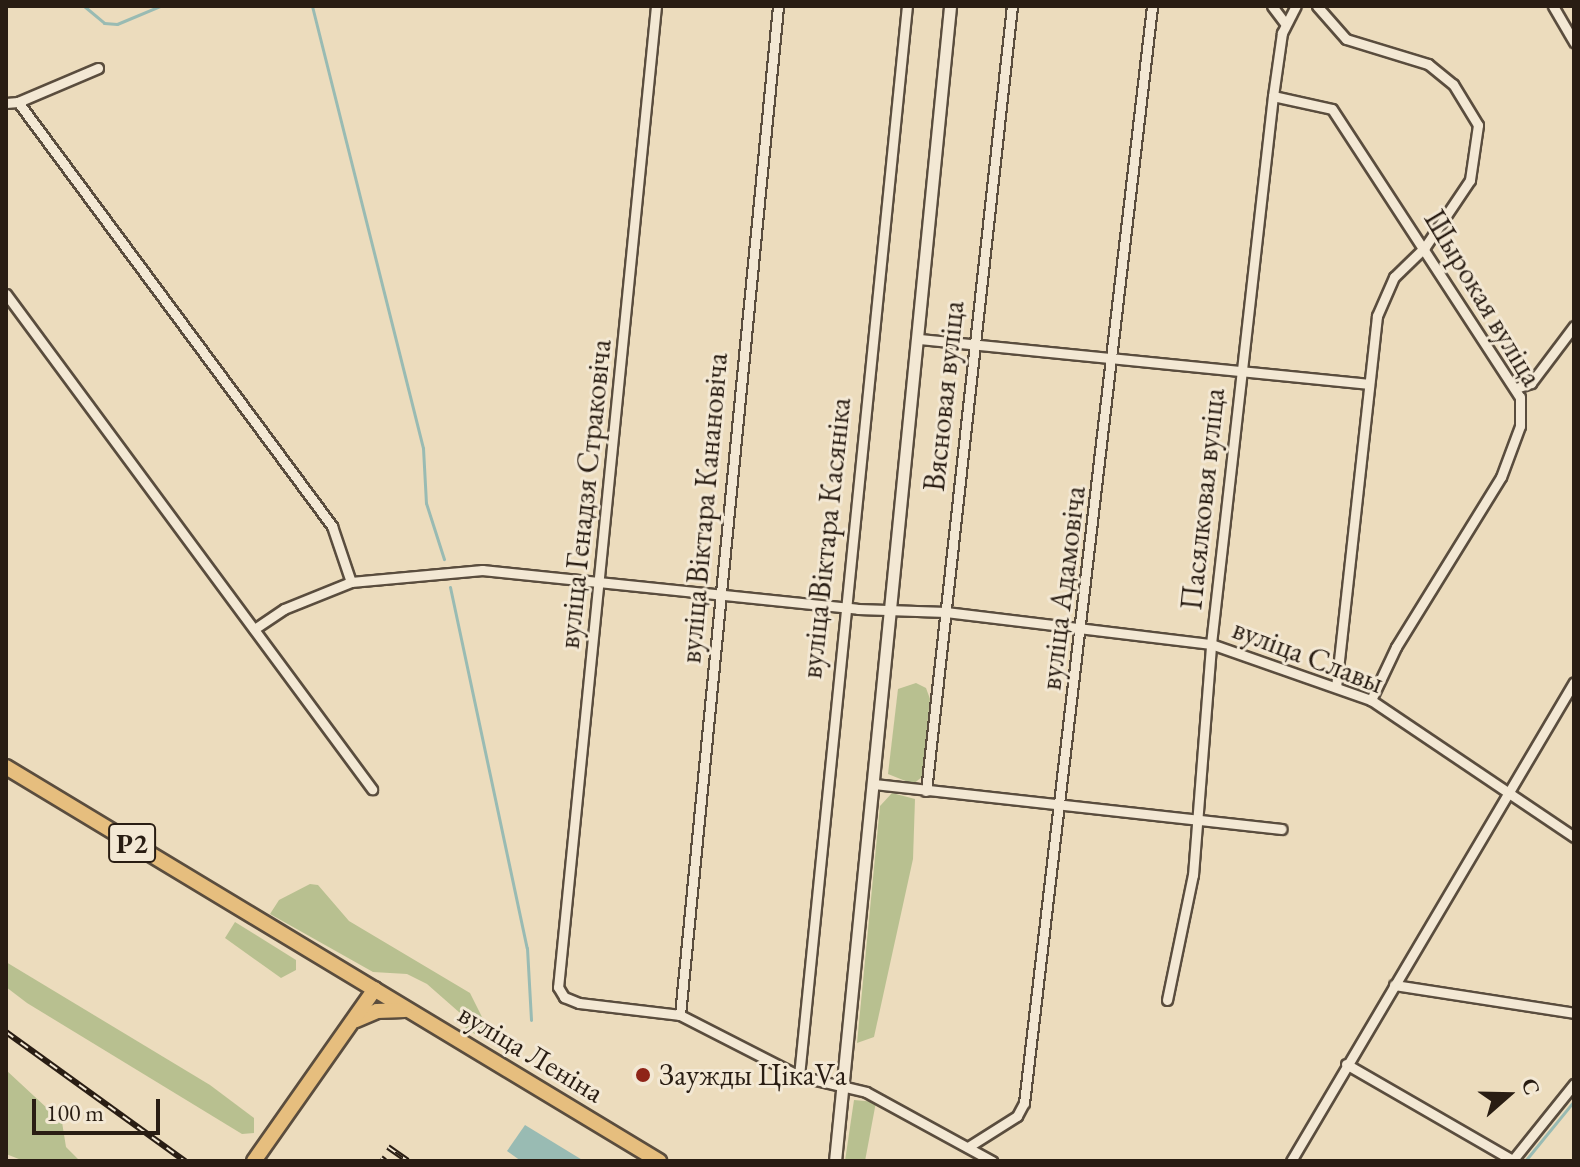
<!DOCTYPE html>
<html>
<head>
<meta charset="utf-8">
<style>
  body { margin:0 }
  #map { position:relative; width:1580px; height:1167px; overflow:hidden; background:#ecdcbd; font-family:"EB Garamond",serif }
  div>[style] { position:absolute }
  .green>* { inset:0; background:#b8c090 }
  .water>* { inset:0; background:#99bbb3 }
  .stream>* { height:3px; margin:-1.5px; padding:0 1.5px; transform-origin:1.5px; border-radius:1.5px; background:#99bbb3 }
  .roads { filter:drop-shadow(2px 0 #5a4d3e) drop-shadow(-2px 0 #5a4d3e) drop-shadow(0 2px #5a4d3e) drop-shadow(0 -2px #5a4d3e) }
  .minor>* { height:9px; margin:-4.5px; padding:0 4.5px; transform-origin:4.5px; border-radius:4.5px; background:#f3e8d4 }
  .tertiary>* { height:11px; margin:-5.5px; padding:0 5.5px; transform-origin:5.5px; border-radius:5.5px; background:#f3e8d4 }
  .primary>* { height:14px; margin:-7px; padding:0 7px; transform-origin:7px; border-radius:7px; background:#e6be7e }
  .rail>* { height:6px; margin-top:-3px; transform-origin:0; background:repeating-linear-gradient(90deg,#f3e8d4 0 9px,#291d13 0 18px); box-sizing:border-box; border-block:2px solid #291d13 }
  .dots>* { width:22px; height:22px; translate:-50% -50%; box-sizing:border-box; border:4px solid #f3e8d4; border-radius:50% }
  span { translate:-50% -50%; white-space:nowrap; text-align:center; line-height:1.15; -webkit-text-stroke:6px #f3e8d4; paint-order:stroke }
  .shield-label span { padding:2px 6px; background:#f3e8d4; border:2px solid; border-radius:6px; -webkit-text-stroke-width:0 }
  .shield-label { font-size:28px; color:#291d13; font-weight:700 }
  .street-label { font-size:30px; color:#291d13 }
  .poi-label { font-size:30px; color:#291d13 }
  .left { translate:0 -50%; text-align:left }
  .frame { position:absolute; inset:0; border:8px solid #291d13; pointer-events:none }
  .north { position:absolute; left:1468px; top:1055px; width:80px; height:80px; -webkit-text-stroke:6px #f3e8d4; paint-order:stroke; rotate:70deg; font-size:22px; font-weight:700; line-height:32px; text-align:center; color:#291d13 }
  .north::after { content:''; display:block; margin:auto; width:28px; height:36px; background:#291d13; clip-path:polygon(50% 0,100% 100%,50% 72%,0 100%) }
  .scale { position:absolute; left:32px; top:1099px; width:128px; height:36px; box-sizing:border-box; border:4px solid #291d13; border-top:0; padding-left:10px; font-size:24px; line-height:28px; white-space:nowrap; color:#291d13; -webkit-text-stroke:6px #f3e8d4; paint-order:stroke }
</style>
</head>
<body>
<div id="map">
  <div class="green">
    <i style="clip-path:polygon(916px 683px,926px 688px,930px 699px,922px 777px,913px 784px,888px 774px,898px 689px)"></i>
    <i style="clip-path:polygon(892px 793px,915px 799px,913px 859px,874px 1037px,857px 1043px,880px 806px)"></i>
    <i style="clip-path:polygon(310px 884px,318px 885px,349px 921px,470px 993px,486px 1025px,482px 1038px,466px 1029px,460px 1013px,427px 984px,407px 974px,373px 972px,270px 914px,279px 900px)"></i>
    <i style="clip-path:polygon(235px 922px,296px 960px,296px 970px,281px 978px,225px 938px)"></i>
    <i style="clip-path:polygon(6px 962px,210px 1085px,254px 1118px,254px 1133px,242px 1134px,27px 1003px,6px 987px)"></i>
    <i style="clip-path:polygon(6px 1070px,62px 1122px,66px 1147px,80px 1161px,24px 1161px,6px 1154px)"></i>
    <i style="clip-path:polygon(854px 1100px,876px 1102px,865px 1161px,845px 1161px)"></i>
  </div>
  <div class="water">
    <i style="clip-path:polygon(525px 1125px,584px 1161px,521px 1161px,507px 1151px)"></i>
  </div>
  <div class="stream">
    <i style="left:84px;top:6px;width:26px;rotate:40deg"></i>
    <i style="left:104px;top:23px;width:13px;rotate:4deg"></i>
    <i style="left:117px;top:24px;width:47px;rotate:-22.7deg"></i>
    <i style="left:312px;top:6px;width:456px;rotate:75.9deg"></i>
    <i style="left:423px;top:448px;width:55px;rotate:86.9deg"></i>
    <i style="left:426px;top:503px;width:59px;rotate:72.2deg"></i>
    <i style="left:450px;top:587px;width:369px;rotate:78deg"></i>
    <i style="left:527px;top:948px;width:72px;rotate:86.8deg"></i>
    <i style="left:1525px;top:1161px;width:77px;rotate:-50.8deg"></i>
  </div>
  <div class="roads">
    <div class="minor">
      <i style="left:656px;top:6px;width:986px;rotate:95.7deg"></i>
      <i style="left:558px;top:987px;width:12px;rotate:59deg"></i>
      <i style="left:564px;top:997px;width:16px;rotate:22deg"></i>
      <i style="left:579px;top:1003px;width:102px;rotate:6.8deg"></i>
      <i style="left:680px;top:1015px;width:134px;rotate:27.1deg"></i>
      <i style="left:799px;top:1076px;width:69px;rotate:13.4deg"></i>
      <i style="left:866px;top:1092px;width:144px;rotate:28.7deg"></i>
      <i style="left:1272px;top:6px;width:21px;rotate:53deg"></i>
      <i style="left:1317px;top:6px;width:44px;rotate:48.7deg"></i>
      <i style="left:1346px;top:39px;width:86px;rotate:17deg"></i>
      <i style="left:1428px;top:64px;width:32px;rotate:39deg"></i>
      <i style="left:1453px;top:84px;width:48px;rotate:58.6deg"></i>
      <i style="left:1478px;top:125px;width:56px;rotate:98.3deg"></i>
      <i style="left:1470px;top:180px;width:81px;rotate:123.9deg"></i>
      <i style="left:1425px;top:247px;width:43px;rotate:135.9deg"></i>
      <i style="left:1394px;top:277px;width:43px;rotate:113.6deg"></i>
      <i style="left:1377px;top:316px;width:373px;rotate:96.3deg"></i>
      <i style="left:1553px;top:6px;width:42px;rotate:59.7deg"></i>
      <i style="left:1273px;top:96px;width:60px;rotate:12.4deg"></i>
      <i style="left:1332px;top:109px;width:344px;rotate:56.9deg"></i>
      <i style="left:1520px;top:397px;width:29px;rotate:90deg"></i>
      <i style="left:1520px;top:426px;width:54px;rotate:110.4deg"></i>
      <i style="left:1501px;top:477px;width:200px;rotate:121.7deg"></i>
      <i style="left:1396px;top:647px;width:59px;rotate:115.3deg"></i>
      <i style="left:18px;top:102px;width:87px;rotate:-23deg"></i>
      <i style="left:6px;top:103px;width:12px;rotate:-5deg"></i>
      <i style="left:18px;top:102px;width:528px;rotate:53.48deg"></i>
      <i style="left:332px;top:526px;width:59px;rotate:71.3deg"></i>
      <i style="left:351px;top:582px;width:72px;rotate:158.1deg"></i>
      <i style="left:284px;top:609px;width:36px;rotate:146deg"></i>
      <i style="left:6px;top:294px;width:616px;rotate:53.52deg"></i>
      <i style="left:919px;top:339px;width:451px;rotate:5.7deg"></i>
      <i style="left:1516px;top:388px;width:16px;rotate:-18deg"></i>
      <i style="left:1531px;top:383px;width:71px;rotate:-53deg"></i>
      <i style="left:351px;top:582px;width:132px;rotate:-5.2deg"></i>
      <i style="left:482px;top:570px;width:378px;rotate:5.9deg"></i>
      <i style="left:858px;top:609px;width:88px;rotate:2deg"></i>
      <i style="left:946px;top:612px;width:267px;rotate:6.9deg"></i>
      <i style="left:1211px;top:644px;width:170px;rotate:19.3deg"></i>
      <i style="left:1371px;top:700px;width:245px;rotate:34deg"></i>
      <i style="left:874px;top:784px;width:410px;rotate:6.3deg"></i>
      <i style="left:926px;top:791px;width:790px;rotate:-83.75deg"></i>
      <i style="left:1394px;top:985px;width:182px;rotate:8.8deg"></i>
      <i style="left:1167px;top:1000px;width:128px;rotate:-78.3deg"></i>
      <i style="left:1193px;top:875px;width:232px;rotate:-85.5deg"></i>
      <i style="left:1211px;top:644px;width:551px;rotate:-83.55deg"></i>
      <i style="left:1273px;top:96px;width:64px;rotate:-81.9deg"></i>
      <i style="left:1282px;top:33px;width:30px;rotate:-63deg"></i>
      <i style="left:680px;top:1015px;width:1014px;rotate:-84.45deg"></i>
      <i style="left:1346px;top:1064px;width:192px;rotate:30deg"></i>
      <i style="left:799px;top:1076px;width:1075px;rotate:-84.24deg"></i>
      <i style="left:968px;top:1147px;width:58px;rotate:-32.3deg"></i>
      <i style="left:1017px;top:1116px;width:15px;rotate:-62deg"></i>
      <i style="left:1024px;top:1103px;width:1104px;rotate:-83.34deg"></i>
      <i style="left:1291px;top:1161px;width:556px;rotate:-59.42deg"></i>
      <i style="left:1512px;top:1161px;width:99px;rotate:-51.2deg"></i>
    </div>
    <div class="tertiary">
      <i style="left:835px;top:1161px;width:1161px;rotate:-84.31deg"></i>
    </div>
    <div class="primary">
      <i style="left:6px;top:767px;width:763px;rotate:31.11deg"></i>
      <i style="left:356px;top:1020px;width:23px;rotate:-23deg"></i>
      <i style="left:377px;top:1011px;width:28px;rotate:-2deg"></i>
      <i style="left:254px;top:1161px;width:210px;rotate:-54.9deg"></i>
    </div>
  </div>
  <div class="rail">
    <i style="left:6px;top:1032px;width:221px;rotate:35.8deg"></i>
    <i style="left:388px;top:1147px;width:24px;rotate:35deg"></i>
    <i style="left:381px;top:1158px;width:5px;rotate:37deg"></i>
  </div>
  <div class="dots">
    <i style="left:643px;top:1075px;background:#8f2418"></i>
  </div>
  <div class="shield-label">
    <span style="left:132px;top:843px">Р2</span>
  </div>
  <div class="street-label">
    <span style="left:1483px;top:298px;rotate:59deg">Шырокая вуліца</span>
    <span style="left:944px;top:396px;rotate:-84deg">Вясновая вуліца</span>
    <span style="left:585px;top:494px;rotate:-84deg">вуліца Генадзя Страковіча</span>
    <span style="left:1203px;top:499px;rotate:-84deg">Пасялковая вуліца</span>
    <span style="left:704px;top:508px;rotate:-85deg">вуліца Віктара Канановіча</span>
    <span style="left:826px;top:538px;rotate:-84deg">вуліца Віктара Касяніка</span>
    <span style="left:1063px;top:588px;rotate:-83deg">вуліца Адамовіча</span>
    <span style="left:1308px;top:656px;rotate:21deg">вуліца Славы</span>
    <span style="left:531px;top:1053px;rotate:31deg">вуліца Леніна</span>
  </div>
  <div class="poi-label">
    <span class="left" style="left:659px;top:1075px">Заужды ЦікаVа</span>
  </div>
  <div class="frame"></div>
  <div class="north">С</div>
  <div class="scale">100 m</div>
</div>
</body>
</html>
